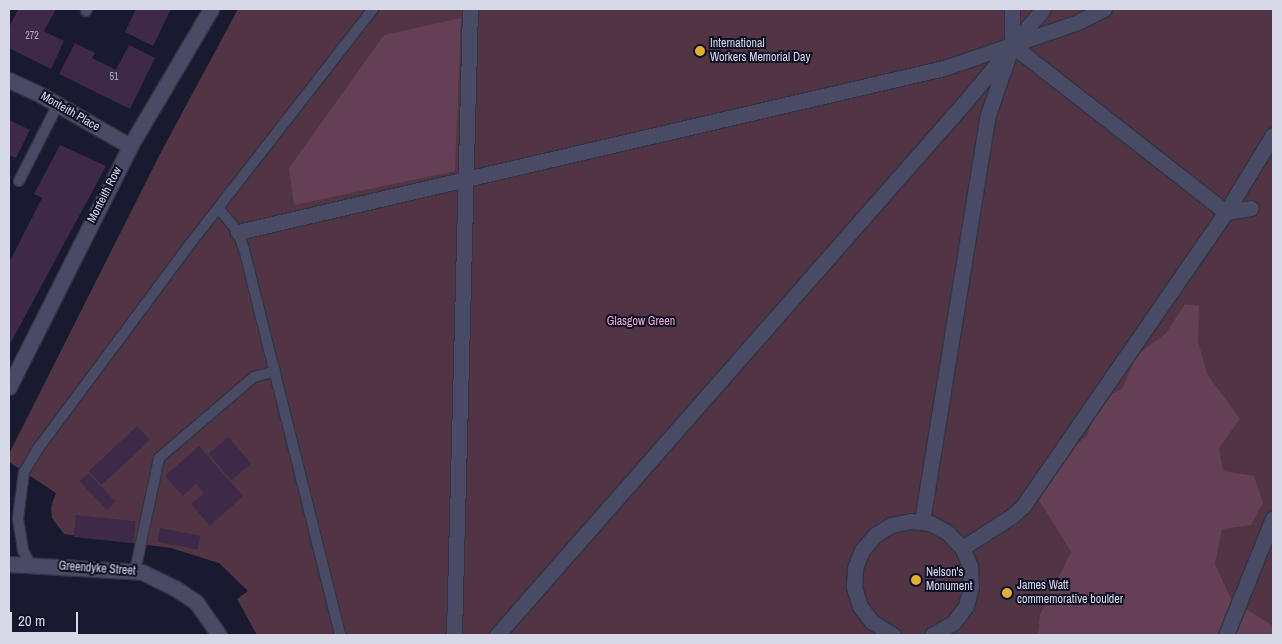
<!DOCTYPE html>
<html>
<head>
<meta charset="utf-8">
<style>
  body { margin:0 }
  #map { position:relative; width:1282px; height:644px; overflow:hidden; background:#191a30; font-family:"Archivo Narrow",sans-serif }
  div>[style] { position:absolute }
  .green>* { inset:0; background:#523545 }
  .forest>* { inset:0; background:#653f54 }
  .building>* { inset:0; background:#3e2949; transform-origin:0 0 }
  .roads { filter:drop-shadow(1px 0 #333345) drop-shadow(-1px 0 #333345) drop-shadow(0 1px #333345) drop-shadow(0 -1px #333345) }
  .service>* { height:10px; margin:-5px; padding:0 5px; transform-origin:5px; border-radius:5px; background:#494b65 }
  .pedestrian>* { height:15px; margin:-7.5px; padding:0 7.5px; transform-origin:7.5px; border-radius:7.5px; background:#494b65 }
  .minor>* { height:15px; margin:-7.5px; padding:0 7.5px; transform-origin:7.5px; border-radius:7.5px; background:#494b65 }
  .dots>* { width:14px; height:14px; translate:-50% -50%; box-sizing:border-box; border:2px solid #101026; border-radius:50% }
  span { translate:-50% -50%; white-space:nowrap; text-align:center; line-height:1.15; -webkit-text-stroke:4px #101026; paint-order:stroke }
  .number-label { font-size:10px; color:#b1adc0 }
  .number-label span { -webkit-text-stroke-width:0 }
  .poi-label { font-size:12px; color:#d7d9e8 }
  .left { translate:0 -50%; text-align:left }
  .street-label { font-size:12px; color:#d7d9e8 }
  .park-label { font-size:12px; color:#edaace }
  .frame { position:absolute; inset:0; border:10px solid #d7d9e8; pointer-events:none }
  .scale { position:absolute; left:10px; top:612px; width:68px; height:22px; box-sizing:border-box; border:2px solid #d7d9e8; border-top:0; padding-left:6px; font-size:15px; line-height:18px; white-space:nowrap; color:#d7d9e8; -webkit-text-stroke:4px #101026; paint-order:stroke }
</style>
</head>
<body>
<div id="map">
  <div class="green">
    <i style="clip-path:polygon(238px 9px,1273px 9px,1273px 635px,257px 635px,237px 599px,248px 591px,219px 563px,171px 548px,64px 534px,52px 518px,51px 507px,56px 493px,9px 462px,9px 454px,160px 154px)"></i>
  </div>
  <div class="forest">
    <i style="clip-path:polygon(461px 18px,455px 171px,294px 205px,289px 168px,384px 35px)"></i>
    <i style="clip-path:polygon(1185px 304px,1199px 306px,1198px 341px,1207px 374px,1240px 419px,1219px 448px,1223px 471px,1254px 476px,1263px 503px,1251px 525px,1222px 529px,1215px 564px,1231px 599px,1273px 626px,1273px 635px,1038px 635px,1040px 615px,1071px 552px,1039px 500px,1058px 459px,1087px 436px,1098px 401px,1122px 389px,1137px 355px,1166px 333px)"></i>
  </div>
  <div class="building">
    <i style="clip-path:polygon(18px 9px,56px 9px,44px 31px,64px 41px,51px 69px,9px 48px,9px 28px)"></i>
    <i style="clip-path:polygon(136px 9px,171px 9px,153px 46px,125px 32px)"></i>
    <i style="clip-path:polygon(75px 43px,95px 53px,92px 58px,116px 70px,129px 45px,155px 58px,130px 109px,59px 74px)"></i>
    <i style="clip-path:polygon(9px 120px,30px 130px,16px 158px,9px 155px)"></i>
    <i style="clip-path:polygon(60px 145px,106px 166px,10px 344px,9px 263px,42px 198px,34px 194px)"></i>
    <i style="left:137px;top:426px;width:19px;height:66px;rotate:47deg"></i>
    <i style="left:228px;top:437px;width:35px;height:26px;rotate:49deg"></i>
    <i style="clip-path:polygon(199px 446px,243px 496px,210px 526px,191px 504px,204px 493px,196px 484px,183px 496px,165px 476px)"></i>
    <i style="left:88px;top:473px;width:40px;height:12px;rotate:46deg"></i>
    <i style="left:76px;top:515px;width:60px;height:22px;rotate:6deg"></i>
    <i style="left:160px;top:528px;width:41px;height:14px;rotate:11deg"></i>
  </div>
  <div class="roads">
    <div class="service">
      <i style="left:86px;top:11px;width:2px;rotate:-63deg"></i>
      <i style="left:19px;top:181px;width:86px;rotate:-63.1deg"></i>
      <i style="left:219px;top:209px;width:30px;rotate:50deg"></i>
      <i style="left:238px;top:232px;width:18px;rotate:71deg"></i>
      <i style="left:244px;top:249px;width:398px;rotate:76deg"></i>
      <i style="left:30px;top:564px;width:16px;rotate:-117deg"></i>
      <i style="left:23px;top:550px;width:32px;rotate:-99deg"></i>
      <i style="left:18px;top:518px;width:46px;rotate:-82.6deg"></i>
      <i style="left:24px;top:472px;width:26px;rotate:-59deg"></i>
      <i style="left:37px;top:450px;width:257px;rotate:-53.4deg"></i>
      <i style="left:190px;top:244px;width:298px;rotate:-52.1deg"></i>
      <i style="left:135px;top:571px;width:116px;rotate:-78deg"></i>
      <i style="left:159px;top:458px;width:125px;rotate:-40.5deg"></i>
      <i style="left:254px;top:377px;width:22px;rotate:-16deg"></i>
    </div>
    <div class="pedestrian">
      <i style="left:1012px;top:45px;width:271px;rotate:38deg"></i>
      <i style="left:1226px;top:212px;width:25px;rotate:-9deg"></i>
      <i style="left:238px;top:232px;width:725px;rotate:-13.08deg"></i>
      <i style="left:944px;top:68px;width:142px;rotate:-18.9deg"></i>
      <i style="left:1078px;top:22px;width:29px;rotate:-27deg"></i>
      <i style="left:922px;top:521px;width:411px;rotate:-80.8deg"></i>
      <i style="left:988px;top:115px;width:74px;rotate:-71.1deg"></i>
      <i style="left:1012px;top:45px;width:36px;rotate:-90deg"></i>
      <i style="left:962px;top:548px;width:59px;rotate:-32.6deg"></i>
      <i style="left:1012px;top:516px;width:15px;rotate:-42deg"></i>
      <i style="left:1023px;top:506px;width:357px;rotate:-55.4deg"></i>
      <i style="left:1226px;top:212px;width:90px;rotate:-58.6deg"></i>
      <i style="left:454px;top:635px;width:626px;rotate:-88.54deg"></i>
      <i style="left:497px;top:635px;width:709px;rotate:-48.72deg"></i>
      <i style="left:965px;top:102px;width:121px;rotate:-50deg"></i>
      <i style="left:893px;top:635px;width:25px;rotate:-148deg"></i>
      <i style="left:872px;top:622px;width:20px;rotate:-127deg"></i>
      <i style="left:860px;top:606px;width:20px;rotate:-108deg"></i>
      <i style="left:854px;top:587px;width:19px;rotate:-87deg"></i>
      <i style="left:855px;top:568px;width:19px;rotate:-69deg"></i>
      <i style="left:862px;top:550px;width:20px;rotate:-49deg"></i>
      <i style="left:875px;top:535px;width:19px;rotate:-32deg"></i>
      <i style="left:891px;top:525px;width:20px;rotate:-11deg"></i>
      <i style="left:911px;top:521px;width:19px;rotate:6deg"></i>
      <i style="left:930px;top:523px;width:21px;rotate:29deg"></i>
      <i style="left:948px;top:533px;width:21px;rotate:47deg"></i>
      <i style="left:962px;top:548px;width:20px;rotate:66deg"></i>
      <i style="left:970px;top:566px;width:21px;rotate:87deg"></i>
      <i style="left:971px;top:587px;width:20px;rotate:105deg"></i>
      <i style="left:966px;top:606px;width:21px;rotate:127deg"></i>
      <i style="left:953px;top:623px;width:24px;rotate:150deg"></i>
      <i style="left:1226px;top:635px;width:126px;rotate:-68.1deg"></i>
    </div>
    <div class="minor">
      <i style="left:9px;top:80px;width:35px;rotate:25deg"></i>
      <i style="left:41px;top:95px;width:103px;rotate:29.8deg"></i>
      <i style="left:9px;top:387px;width:270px;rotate:-63.3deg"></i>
      <i style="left:130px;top:146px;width:159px;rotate:-59.4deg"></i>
      <i style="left:9px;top:564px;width:133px;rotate:3.4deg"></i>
      <i style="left:142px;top:572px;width:37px;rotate:26deg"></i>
      <i style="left:175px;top:588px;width:25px;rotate:34deg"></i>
      <i style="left:196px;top:602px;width:40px;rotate:55.1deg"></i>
    </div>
  </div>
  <div class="dots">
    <i style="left:700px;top:51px;background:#e2ae34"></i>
    <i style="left:916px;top:580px;background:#e2ae34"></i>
    <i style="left:1007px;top:593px;background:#e2ae34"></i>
  </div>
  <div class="number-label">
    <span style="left:32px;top:36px">272</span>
    <span style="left:114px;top:77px">51</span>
  </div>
  <div class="poi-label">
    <span class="left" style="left:710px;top:51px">International<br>Workers Memorial Day</span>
    <span class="left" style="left:926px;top:580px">Nelson's<br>Monument</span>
    <span class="left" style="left:1017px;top:593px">James Watt<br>commemorative boulder</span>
  </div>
  <div class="street-label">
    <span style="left:70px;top:112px;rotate:30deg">Monteith Place</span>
    <span style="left:105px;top:195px;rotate:-63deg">Monteith Row</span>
    <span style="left:97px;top:569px;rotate:4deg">Greendyke Street</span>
  </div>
  <div class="park-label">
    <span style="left:641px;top:322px">Glasgow Green</span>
  </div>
  <div class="frame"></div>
  <div class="scale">20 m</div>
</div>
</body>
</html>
